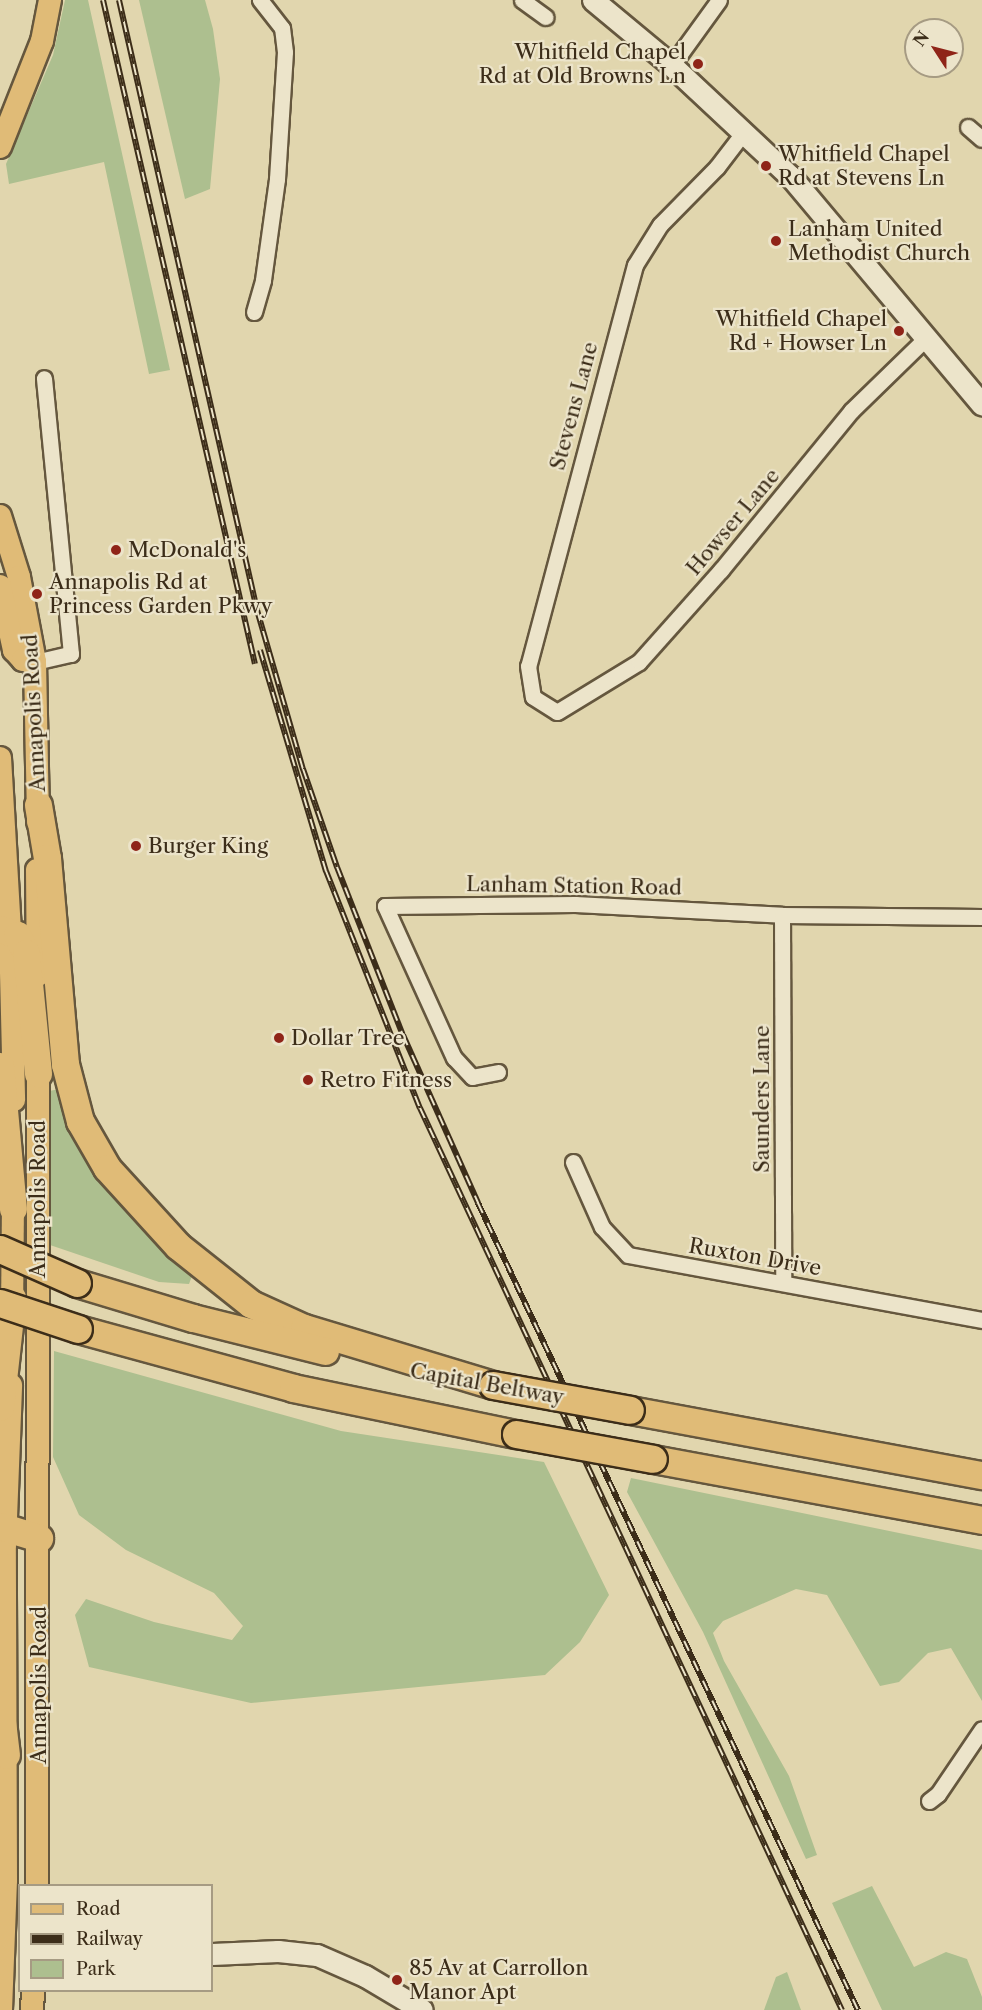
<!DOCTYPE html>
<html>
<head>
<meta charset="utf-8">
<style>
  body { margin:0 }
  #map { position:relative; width:982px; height:2010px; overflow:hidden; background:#e1d6ae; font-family:"Libre Caslon Text",serif }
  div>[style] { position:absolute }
  .green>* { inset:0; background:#adbf8f }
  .roads { filter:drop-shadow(2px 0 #65573e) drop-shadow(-2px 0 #65573e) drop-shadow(0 2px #65573e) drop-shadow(0 -2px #65573e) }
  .street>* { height:15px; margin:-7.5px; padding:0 7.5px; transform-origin:7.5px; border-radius:7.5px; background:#ece4ca }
  .secondary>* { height:21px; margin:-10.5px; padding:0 10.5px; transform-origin:10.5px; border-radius:10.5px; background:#ece4ca }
  .primary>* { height:22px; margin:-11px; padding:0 11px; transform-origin:11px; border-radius:11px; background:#e0bb77 }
  .highway>* { height:27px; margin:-13.5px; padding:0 13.5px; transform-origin:13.5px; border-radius:13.5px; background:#e0bb77 }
  .rail>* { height:6px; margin-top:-3px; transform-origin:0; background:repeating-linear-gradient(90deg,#ece4ca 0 11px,#3c2d19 0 22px); box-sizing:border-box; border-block:2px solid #3c2d19 }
  .bridges { filter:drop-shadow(2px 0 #3c2d19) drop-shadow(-2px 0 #3c2d19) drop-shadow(0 2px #3c2d19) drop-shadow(0 -2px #3c2d19) }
  .highway-bridge>* { height:27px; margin:-13.5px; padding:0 13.5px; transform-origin:13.5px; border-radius:13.5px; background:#e0bb77 }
  .dots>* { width:16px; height:16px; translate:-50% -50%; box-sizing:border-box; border:3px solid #ece4ca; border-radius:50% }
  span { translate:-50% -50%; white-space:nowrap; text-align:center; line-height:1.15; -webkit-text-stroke:4.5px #ece4ca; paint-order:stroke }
  .poi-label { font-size:21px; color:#3c2d19 }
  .right { translate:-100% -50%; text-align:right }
  .left { translate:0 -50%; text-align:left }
  .street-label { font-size:21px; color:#3c2d19 }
  .legend { position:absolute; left:18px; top:1884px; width:195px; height:108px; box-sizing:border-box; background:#ece4ca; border:2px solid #a69b83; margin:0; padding:8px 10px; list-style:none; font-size:18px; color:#3c2d19 }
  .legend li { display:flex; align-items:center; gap:12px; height:30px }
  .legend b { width:30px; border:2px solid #a69b83 }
  .north { position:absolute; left:904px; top:18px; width:60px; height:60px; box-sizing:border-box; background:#ece4ca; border:2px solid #a69b83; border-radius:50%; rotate:306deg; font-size:16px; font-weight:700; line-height:24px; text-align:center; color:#3c2d19 }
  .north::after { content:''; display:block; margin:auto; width:21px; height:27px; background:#8f2418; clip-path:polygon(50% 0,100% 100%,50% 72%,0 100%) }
</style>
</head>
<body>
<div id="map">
  <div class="green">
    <i style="clip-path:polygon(65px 0,88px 0,170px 370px,149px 374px,104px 162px,9px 184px,6px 164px,53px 55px)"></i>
    <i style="clip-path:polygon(139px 0,205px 0,213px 29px,220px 79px,210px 189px,185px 199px)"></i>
    <i style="clip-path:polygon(60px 1089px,193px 1273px,189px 1284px,159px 1282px,50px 1245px,49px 1091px)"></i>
    <i style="clip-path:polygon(54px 1351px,341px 1431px,544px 1462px,609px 1595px,580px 1642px,545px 1675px,251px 1703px,89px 1667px,75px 1615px,86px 1599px,154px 1622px,232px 1640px,243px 1626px,214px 1593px,126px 1550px,79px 1515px,53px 1457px)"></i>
    <i style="clip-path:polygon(631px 1478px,982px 1550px,982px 1701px,951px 1648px,928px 1653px,899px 1682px,880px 1686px,827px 1595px,796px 1589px,723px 1621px,713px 1633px,724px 1661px,789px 1776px,817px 1855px,806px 1859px,703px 1632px,627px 1492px)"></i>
    <i style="clip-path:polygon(872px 1886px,914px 1967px,946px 1952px,967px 1959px,982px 1997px,982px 2010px,882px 2010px,832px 1903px)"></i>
    <i style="clip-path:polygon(787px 1972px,801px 2010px,764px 2010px,776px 1977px)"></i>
  </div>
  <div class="roads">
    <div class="street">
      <i style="left:522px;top:0;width:29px;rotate:36deg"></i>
      <i style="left:672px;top:65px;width:80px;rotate:-54.1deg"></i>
      <i style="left:968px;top:127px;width:18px;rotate:41deg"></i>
      <i style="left:743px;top:133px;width:43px;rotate:127.4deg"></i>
      <i style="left:717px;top:167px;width:81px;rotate:134.5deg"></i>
      <i style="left:660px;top:225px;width:47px;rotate:122deg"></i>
      <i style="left:635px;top:265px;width:415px;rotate:104.9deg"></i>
      <i style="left:528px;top:666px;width:31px;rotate:81deg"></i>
      <i style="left:533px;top:697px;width:28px;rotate:32deg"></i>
      <i style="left:557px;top:712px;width:96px;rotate:-31.4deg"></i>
      <i style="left:639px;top:662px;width:123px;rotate:-48.3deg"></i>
      <i style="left:721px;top:570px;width:205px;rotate:-50.7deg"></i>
      <i style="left:851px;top:411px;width:103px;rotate:-44.2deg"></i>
      <i style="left:254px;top:312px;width:33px;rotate:-74deg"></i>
      <i style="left:263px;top:280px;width:102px;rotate:-82.1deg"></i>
      <i style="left:277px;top:179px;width:127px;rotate:-86.4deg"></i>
      <i style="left:285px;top:52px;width:24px;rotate:-97deg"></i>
      <i style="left:282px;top:28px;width:36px;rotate:-128deg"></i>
      <i style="left:35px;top:662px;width:37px;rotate:-13deg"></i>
      <i style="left:71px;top:654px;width:277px;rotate:-95.6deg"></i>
      <i style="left:782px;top:915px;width:367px;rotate:89.8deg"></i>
      <i style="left:498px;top:1072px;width:26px;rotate:169deg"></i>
      <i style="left:472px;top:1077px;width:26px;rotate:-133deg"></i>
      <i style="left:454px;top:1058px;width:167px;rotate:-114.4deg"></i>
      <i style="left:385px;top:906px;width:190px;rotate:-0.6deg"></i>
      <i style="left:575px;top:904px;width:207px;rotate:3deg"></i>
      <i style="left:782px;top:915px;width:200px;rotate:0.6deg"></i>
      <i style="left:573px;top:1162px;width:71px;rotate:66deg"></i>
      <i style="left:602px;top:1227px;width:38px;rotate:47deg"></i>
      <i style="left:628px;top:1255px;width:360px;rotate:10.4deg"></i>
      <i style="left:929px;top:1801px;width:11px;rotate:-38deg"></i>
      <i style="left:938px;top:1794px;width:78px;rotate:-55.9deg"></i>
    </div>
    <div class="secondary">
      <i style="left:593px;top:0;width:99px;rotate:39.7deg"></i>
      <i style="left:669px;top:63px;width:167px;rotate:43.1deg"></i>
      <i style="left:791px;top:177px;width:297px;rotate:50deg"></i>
      <i style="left:212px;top:1954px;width:66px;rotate:-2.6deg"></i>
      <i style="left:278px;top:1951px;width:39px;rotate:6deg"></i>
      <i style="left:317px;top:1955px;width:52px;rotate:23.6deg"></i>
      <i style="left:365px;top:1976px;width:66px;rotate:30.8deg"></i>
    </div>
    <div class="primary">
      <i style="left:0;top:147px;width:114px;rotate:-68.4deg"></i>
      <i style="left:42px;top:41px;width:42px;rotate:-79deg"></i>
      <i style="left:0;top:516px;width:64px;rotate:72.7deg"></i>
      <i style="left:19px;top:577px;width:86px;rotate:79.3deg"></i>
      <i style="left:35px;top:662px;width:160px;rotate:88.9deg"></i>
      <i style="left:0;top:586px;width:66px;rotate:77.7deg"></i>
      <i style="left:14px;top:650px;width:13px;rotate:48deg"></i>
      <i style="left:23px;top:660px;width:12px;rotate:9deg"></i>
      <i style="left:0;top:758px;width:174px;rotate:86.7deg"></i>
      <i style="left:10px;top:932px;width:168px;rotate:88.6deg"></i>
      <i style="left:37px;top:870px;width:105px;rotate:89.5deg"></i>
      <i style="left:12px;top:1316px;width:126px;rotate:-89.5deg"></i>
      <i style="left:37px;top:1886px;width:830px;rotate:-89.93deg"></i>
      <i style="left:1px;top:2010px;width:130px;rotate:-87.8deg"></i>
      <i style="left:6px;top:1880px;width:336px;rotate:-90.2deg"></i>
      <i style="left:5px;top:1544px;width:159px;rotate:-87.8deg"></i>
      <i style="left:32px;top:2010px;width:20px;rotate:-87deg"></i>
    </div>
    <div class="highway">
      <i style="left:38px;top:805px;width:54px;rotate:80.4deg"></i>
      <i style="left:47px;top:858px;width:207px;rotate:85deg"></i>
      <i style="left:65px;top:1064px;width:59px;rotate:75.3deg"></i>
      <i style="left:80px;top:1121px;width:54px;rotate:60.1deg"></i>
      <i style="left:107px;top:1168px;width:105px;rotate:47.7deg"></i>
      <i style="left:178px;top:1246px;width:93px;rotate:38.5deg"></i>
      <i style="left:251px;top:1304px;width:58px;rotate:24.4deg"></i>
      <i style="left:304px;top:1328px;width:197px;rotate:16.8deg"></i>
      <i style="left:0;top:929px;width:18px;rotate:19deg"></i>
      <i style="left:17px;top:935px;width:20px;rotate:63deg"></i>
      <i style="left:26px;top:953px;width:121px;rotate:84.3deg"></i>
      <i style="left:0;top:1066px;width:143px;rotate:84.8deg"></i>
      <i style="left:77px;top:1283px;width:121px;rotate:16.8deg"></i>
      <i style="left:193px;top:1318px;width:136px;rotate:14deg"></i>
      <i style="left:78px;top:1329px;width:223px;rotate:15.3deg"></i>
      <i style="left:293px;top:1388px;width:228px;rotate:11.7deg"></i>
      <i style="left:0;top:1407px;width:110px;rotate:-83.7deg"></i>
      <i style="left:630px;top:1410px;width:358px;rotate:10.5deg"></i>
      <i style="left:653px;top:1459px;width:335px;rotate:10.5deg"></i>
      <i style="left:0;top:1526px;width:41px;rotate:17.1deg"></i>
      <i style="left:0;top:1704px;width:51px;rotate:83.3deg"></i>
    </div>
  </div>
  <div class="rail">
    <i style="left:103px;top:0;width:681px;rotate:77.11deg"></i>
    <i style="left:119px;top:0;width:625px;rotate:77.25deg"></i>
    <i style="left:257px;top:610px;width:166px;rotate:73.9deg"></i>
    <i style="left:303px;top:769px;width:104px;rotate:70.9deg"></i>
    <i style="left:337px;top:867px;width:180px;rotate:68.6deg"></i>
    <i style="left:403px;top:1035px;width:184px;rotate:65.9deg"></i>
    <i style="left:478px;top:1203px;width:892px;rotate:64.79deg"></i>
    <i style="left:260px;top:650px;width:231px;rotate:73.4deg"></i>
    <i style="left:326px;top:871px;width:255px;rotate:68.4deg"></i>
    <i style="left:420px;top:1108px;width:996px;rotate:64.93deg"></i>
  </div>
  <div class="bridges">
    <div class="highway-bridge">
      <i style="left:0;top:1249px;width:84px;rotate:23.8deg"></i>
      <i style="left:0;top:1303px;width:82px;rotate:18.4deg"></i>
      <i style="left:493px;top:1385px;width:139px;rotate:10.3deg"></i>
      <i style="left:516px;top:1434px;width:139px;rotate:10.3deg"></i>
    </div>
  </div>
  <div class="dots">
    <i style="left:698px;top:64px;background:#8f2418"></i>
    <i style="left:766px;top:166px;background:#8f2418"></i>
    <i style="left:776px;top:241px;background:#8f2418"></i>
    <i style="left:899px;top:331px;background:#8f2418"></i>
    <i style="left:116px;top:550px;background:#8f2418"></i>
    <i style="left:37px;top:594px;background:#8f2418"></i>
    <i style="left:136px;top:846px;background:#8f2418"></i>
    <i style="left:279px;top:1038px;background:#8f2418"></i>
    <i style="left:308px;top:1080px;background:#8f2418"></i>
    <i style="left:397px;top:1980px;background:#8f2418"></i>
  </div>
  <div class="poi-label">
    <span class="right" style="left:686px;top:64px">Whitfield Chapel<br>Rd at Old Browns Ln</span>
    <span class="left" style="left:778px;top:166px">Whitfield Chapel<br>Rd at Stevens Ln</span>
    <span class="left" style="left:788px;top:241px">Lanham United<br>Methodist Church</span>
    <span class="right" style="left:887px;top:331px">Whitfield Chapel<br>Rd + Howser Ln</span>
    <span class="left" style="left:128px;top:550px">McDonald's</span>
    <span class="left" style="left:49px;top:594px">Annapolis Rd at<br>Princess Garden Pkwy</span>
    <span class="left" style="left:148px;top:846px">Burger King</span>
    <span class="left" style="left:291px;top:1038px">Dollar Tree</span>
    <span class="left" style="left:320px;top:1080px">Retro Fitness</span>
    <span class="left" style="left:409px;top:1980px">85 Av at Carrollon<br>Manor Apt</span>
  </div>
  <div class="street-label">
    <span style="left:574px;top:406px;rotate:-75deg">Stevens Lane</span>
    <span style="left:733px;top:522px;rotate:-50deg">Howser Lane</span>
    <span style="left:34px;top:713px;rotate:-93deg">Annapolis Road</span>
    <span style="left:574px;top:886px;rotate:1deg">Lanham Station Road</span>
    <span style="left:762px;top:1099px;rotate:-90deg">Saunders Lane</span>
    <span style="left:38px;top:1199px;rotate:-90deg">Annapolis Road</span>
    <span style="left:755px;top:1257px;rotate:10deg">Ruxton Drive</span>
    <span style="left:487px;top:1384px;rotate:10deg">Capital Beltway</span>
    <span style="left:39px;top:1685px;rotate:-90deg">Annapolis Road</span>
  </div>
  <ul class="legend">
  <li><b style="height:8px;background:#e0bb77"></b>Road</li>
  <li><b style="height:8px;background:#3c2d19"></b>Railway</li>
  <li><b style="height:16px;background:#adbf8f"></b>Park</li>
  </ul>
  <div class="north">N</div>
</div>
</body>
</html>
